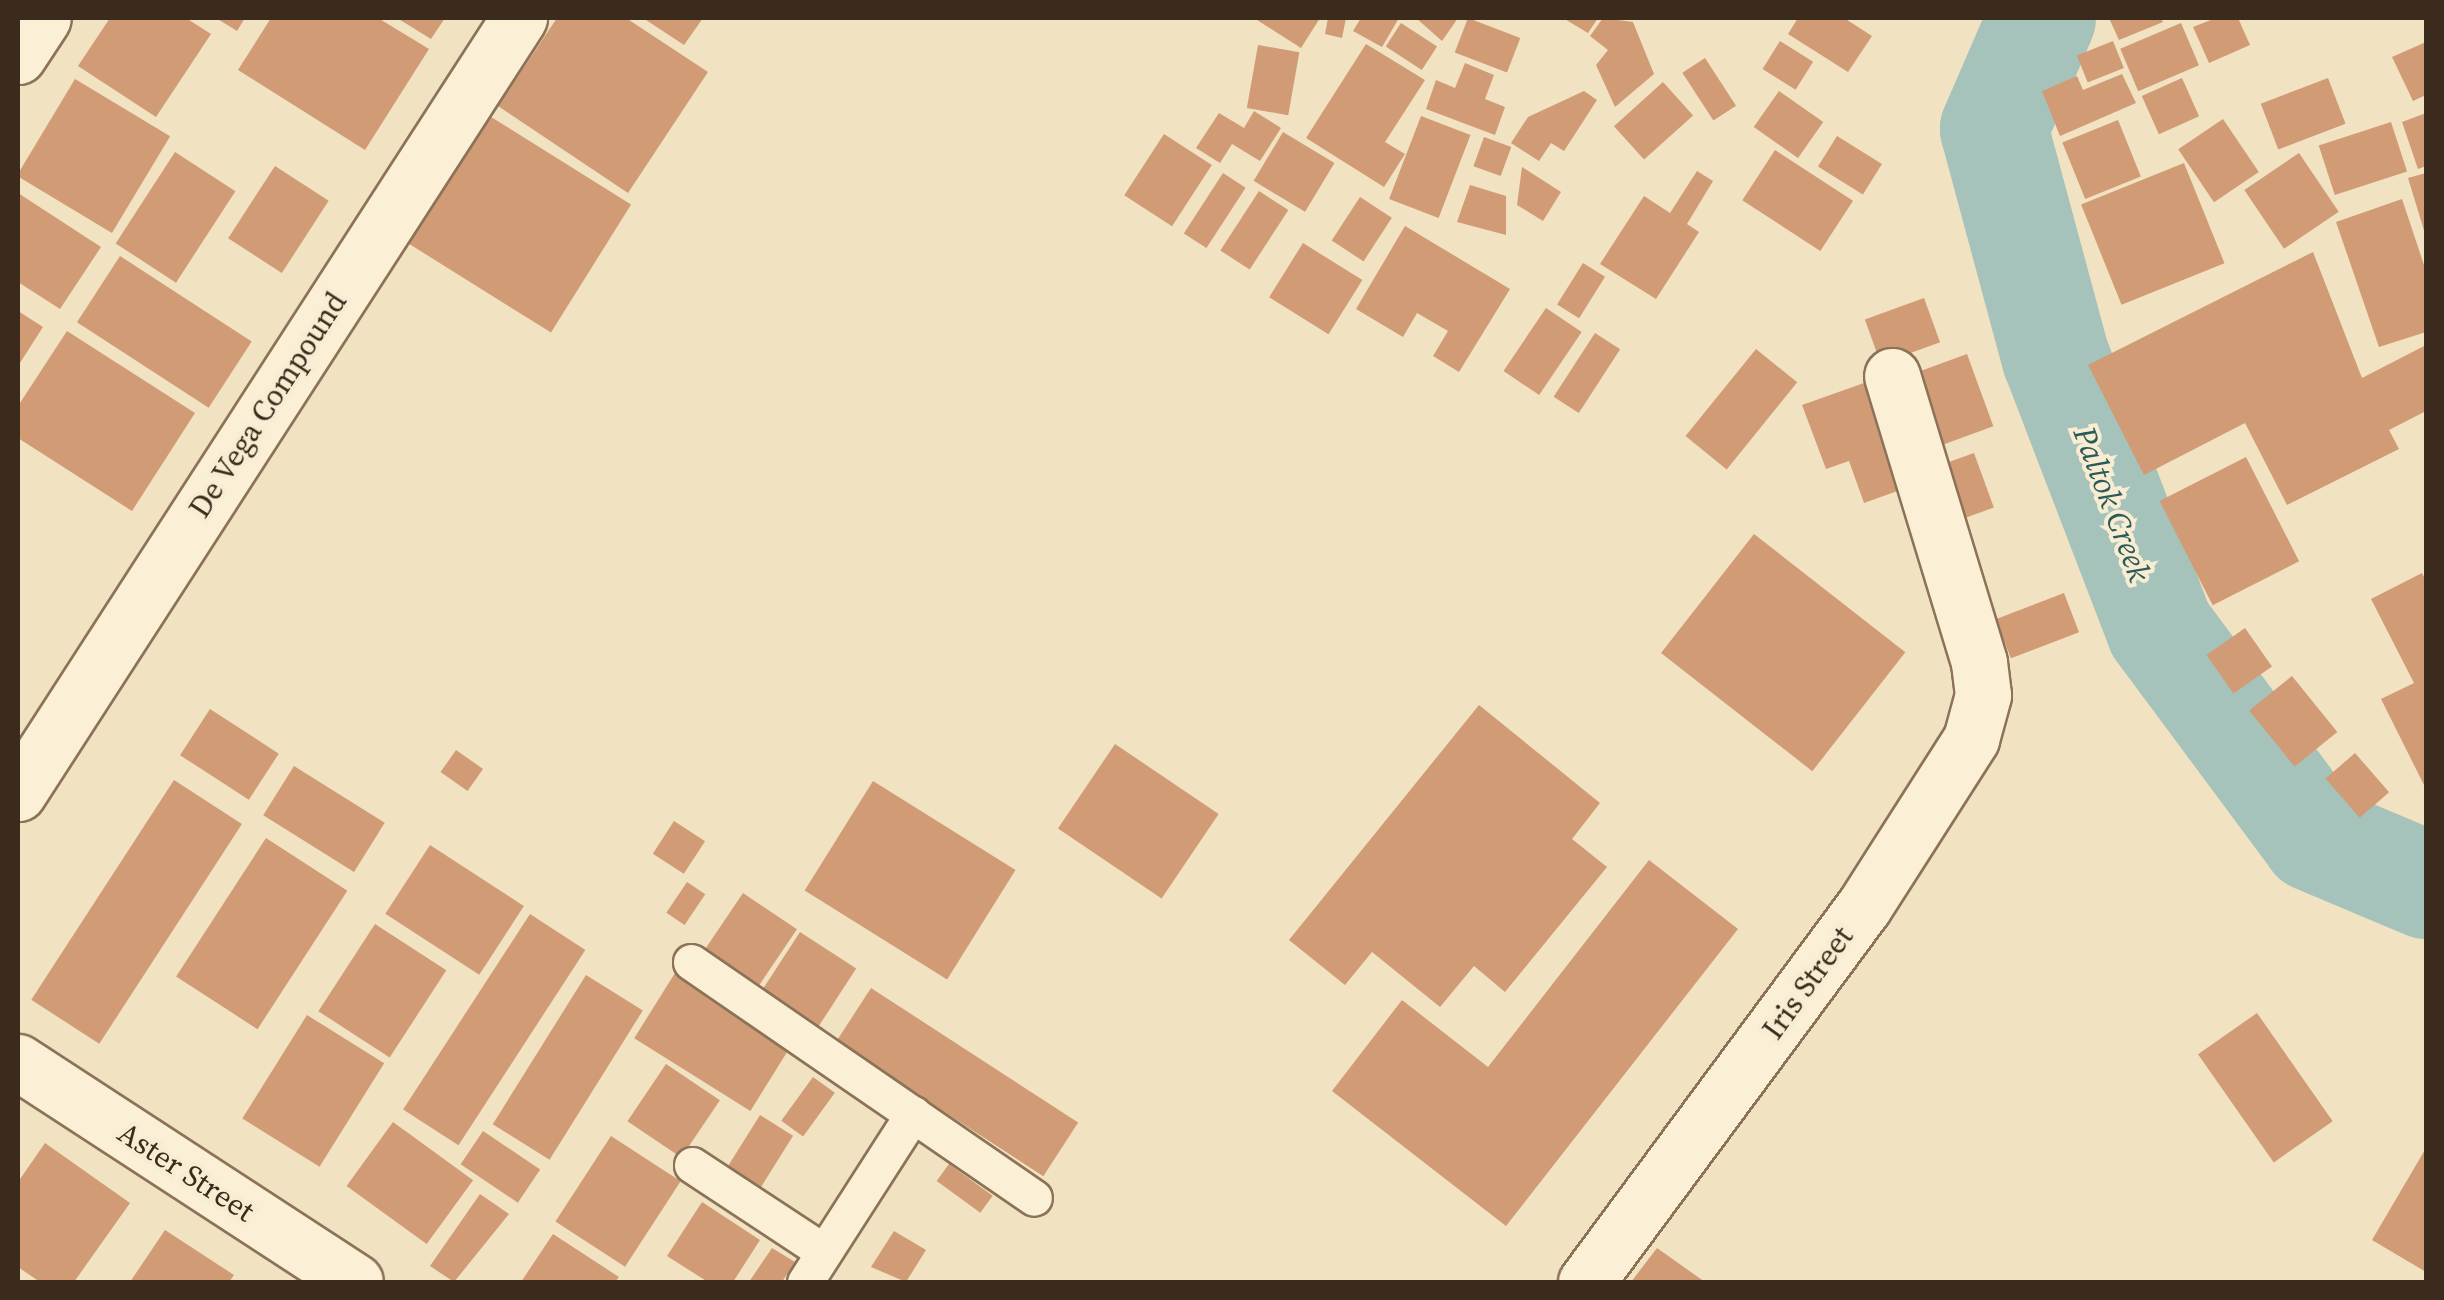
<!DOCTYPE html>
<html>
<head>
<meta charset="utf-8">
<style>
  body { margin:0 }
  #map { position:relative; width:2444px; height:1300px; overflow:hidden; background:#f1e2c2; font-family:"Source Serif 4",serif }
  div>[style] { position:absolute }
  .river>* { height:108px; margin:-54px; padding:0 54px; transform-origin:54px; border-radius:54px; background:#a5c3ba }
  .building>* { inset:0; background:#d19b75; transform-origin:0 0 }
  .roads { filter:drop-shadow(2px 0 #8c7358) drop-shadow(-2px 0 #8c7358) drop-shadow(0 2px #8c7358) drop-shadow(0 -2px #8c7358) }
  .service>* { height:35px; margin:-17.5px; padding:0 17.5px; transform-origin:17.5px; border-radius:17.5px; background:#fbefd6 }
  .minor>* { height:55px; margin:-27.5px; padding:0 27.5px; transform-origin:27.5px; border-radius:27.5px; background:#fbefd6 }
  span { translate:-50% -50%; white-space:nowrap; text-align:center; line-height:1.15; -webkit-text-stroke:8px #f8ecd2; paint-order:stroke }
  .street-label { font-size:30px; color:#3b2b1d }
  .water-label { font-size:32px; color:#2b5b58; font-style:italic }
  .frame { position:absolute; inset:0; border:20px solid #3b2b1d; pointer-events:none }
</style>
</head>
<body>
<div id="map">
  <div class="river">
    <i style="left:2042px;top:18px;width:121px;rotate:113.4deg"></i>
    <i style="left:1994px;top:129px;width:237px;rotate:74.9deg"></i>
    <i style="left:2056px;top:358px;width:290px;rotate:69deg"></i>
    <i style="left:2160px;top:629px;width:260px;rotate:53.4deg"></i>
    <i style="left:2315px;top:838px;width:121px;rotate:22.9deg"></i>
  </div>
  <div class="building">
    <i style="clip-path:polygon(110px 18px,186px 18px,211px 34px,156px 117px,78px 66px)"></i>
    <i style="clip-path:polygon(216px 18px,245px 18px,237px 31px)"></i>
    <i style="clip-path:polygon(271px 18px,378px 18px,429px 49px,365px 150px,238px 70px)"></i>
    <i style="clip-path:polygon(397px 18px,445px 18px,431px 39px)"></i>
    <i style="clip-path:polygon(557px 18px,626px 18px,708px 72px,628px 193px,498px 106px)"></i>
    <i style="clip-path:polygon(643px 18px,703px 18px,684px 45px)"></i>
    <i style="clip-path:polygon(1254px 18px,1320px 18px,1301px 48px)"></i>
    <i style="clip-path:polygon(1328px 18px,1346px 18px,1342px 38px,1325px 34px)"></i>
    <i style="clip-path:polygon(1361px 18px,1399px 18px,1382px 47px,1353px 31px)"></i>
    <i style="clip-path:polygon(1416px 18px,1458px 18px,1442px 41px)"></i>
    <i style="left:1468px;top:18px;width:56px;height:37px;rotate:21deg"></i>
    <i style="clip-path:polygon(1563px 18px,1598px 18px,1588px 33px)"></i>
    <i style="clip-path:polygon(1603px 18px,1633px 22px,1654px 74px,1615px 107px,1596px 65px,1608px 50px,1590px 36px)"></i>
    <i style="clip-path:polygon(1798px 18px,1844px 18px,1872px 36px,1848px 72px,1788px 34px)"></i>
    <i style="clip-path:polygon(2109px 18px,2161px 18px,2163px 22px,2119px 40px)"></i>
    <i style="clip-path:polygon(2216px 18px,2238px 18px,2250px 45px,2209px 63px,2193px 27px)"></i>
    <i style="left:1401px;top:23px;width:43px;height:28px;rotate:33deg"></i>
    <i style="left:2181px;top:23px;width:46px;height:66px;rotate:67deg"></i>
    <i style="left:1780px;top:41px;width:39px;height:33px;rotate:32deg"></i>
    <i style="left:2113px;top:41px;width:29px;height:39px;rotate:68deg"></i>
    <i style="clip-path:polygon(2426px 42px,2426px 95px,2413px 101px,2392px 57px)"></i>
    <i style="clip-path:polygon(1366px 44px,1425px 80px,1385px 142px,1405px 154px,1384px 187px,1306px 138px)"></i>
    <i style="left:1258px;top:45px;width:42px;height:64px;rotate:10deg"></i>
    <i style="left:1705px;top:58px;width:57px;height:27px;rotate:57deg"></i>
    <i style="clip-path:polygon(1465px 63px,1494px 75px,1485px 99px,1505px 107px,1495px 135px,1426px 109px,1436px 80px,1455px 88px)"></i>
    <i style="clip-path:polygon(2122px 74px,2136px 103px,2060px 136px,2042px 91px,2077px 76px,2083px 90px)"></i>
    <i style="left:2182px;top:78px;width:42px;height:44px;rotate:66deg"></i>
    <i style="left:2328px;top:78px;width:49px;height:72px;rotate:69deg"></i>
    <i style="left:75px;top:79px;width:111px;height:113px;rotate:31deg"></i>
    <i style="left:1663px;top:82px;width:45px;height:66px;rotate:48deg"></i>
    <i style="clip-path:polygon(1584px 91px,1597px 100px,1564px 151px,1551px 143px,1539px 161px,1511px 143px,1528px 117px)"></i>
    <i style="left:1779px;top:91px;width:54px;height:44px;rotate:35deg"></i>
    <i style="left:475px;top:107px;width:184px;height:151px;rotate:32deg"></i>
    <i style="clip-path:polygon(1254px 111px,1281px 128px,1260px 161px,1232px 144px,1220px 163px,1196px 148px,1219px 113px,1244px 128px)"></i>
    <i style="clip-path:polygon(2426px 113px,2426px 166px,2418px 169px,2402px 122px)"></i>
    <i style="left:1421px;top:116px;width:53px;height:89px;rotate:21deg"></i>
    <i style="left:2223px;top:119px;width:64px;height:54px;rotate:56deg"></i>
    <i style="left:2118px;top:120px;width:61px;height:60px;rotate:68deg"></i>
    <i style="left:2391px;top:122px;width:52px;height:76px;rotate:72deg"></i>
    <i style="left:1283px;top:132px;width:60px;height:57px;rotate:31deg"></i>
    <i style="left:1164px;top:134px;width:57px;height:73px;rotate:33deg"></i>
    <i style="left:1837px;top:136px;width:53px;height:36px;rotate:32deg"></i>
    <i style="left:1484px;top:137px;width:29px;height:31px;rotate:20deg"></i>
    <i style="left:1775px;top:150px;width:93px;height:60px;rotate:33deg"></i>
    <i style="left:175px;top:152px;width:72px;height:109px;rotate:33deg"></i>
    <i style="left:2299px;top:153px;width:71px;height:66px;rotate:56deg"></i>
    <i style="left:2184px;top:163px;width:108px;height:111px;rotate:68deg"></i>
    <i style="left:275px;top:166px;width:64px;height:86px;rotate:33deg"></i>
    <i style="clip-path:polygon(1522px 167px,1561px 192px,1543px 221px,1517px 205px)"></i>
    <i style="clip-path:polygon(1697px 171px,1713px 181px,1687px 224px,1699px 232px,1656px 299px,1600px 264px,1644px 196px,1670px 213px)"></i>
    <i style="left:1223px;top:173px;width:27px;height:72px;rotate:33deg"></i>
    <i style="clip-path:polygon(2426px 173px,2426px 237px,2408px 178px)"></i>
    <i style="clip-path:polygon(1470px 185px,1506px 196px,1506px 235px,1457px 222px)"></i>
    <i style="left:1259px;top:191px;width:35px;height:71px;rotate:33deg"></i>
    <i style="clip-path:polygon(18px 193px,101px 247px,60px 309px,18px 282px)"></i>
    <i style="left:1360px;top:197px;width:38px;height:52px;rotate:33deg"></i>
    <i style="clip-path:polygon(2402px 199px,2426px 271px,2426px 332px,2379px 347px,2336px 222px)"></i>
    <i style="clip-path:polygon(1405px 226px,1510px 289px,1459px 372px,1433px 356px,1448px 331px,1417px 313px,1403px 337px,1356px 309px)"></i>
    <i style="left:1303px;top:243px;width:70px;height:64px;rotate:32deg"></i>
    <i style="clip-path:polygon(2313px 252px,2362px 378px,2426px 345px,2426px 411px,2389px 430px,2399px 449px,2287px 505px,2245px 423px,2144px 475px,2088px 365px)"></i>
    <i style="left:120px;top:256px;width:157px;height:79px;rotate:33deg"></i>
    <i style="left:1583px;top:263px;width:26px;height:49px;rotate:32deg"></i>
    <i style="left:1924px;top:298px;width:47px;height:63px;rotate:70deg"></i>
    <i style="left:1546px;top:308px;width:43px;height:76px;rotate:34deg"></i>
    <i style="clip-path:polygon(18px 311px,43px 327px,18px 366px)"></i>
    <i style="clip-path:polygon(67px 331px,195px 413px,132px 511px,18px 438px,18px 406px)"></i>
    <i style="left:1595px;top:333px;width:30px;height:76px;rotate:33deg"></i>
    <i style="left:1756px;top:349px;width:53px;height:112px;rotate:39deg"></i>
    <i style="left:1967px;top:354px;width:77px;height:72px;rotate:70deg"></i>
    <i style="clip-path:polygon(1864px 383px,1903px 489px,1864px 503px,1849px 461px,1826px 469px,1802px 405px)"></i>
    <i style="left:1974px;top:453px;width:58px;height:39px;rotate:70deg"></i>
    <i style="left:2246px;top:457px;width:117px;height:97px;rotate:63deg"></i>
    <i style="left:1754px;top:534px;width:192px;height:151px;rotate:38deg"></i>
    <i style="clip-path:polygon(2422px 573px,2426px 581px,2426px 789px,2381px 699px,2414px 683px,2371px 599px)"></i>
    <i style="left:2064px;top:593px;width:42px;height:73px;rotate:69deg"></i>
    <i style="left:2245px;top:628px;width:47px;height:47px;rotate:55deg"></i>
    <i style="left:2292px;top:676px;width:72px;height:55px;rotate:51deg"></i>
    <i style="clip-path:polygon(1479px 705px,1600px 803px,1572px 839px,1607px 867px,1505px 992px,1474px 966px,1440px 1007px,1372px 952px,1345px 985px,1289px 940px)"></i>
    <i style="left:210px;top:709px;width:82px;height:55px;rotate:33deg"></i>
    <i style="left:1115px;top:744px;width:125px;height:102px;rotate:34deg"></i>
    <i style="left:456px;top:750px;width:33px;height:27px;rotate:35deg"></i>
    <i style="left:2355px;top:753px;width:52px;height:39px;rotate:49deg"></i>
    <i style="left:294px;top:766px;width:107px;height:58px;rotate:32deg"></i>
    <i style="left:174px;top:780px;width:81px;height:262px;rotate:33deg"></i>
    <i style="left:873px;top:781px;width:168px;height:129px;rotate:32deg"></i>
    <i style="left:674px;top:821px;width:37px;height:39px;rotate:33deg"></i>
    <i style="left:266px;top:838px;width:97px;height:165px;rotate:33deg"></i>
    <i style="left:430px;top:845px;width:112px;height:82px;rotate:33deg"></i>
    <i style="clip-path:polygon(1649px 860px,1738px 929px,1506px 1226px,1332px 1091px,1402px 1000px,1488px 1067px)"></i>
    <i style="left:687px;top:882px;width:22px;height:37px;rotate:34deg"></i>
    <i style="left:743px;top:893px;width:65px;height:70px;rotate:34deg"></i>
    <i style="left:530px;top:914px;width:66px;height:233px;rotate:33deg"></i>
    <i style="left:375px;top:924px;width:85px;height:104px;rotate:33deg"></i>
    <i style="left:800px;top:932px;width:67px;height:69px;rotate:33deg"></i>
    <i style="left:675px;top:973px;width:137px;height:77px;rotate:32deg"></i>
    <i style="left:586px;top:975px;width:67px;height:176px;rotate:32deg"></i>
    <i style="left:871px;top:988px;width:247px;height:64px;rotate:33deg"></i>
    <i style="left:2257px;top:1013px;width:132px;height:72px;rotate:55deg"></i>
    <i style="left:307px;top:1015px;width:91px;height:122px;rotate:32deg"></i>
    <i style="left:666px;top:1064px;width:65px;height:69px;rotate:34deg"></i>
    <i style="left:813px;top:1077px;width:27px;height:54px;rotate:36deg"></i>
    <i style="left:760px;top:1115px;width:39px;height:65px;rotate:32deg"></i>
    <i style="left:393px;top:1122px;width:99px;height:79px;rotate:36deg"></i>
    <i style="left:483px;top:1131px;width:69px;height:40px;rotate:34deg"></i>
    <i style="left:611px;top:1136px;width:83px;height:102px;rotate:33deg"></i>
    <i style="clip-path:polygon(45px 1143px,130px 1203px,74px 1282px,40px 1282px,18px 1267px,18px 1182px)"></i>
    <i style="clip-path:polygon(2426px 1148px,2426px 1272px,2372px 1240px)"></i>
    <i style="left:949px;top:1164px;width:54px;height:21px;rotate:36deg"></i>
    <i style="clip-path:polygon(480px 1194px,509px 1214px,454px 1282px,430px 1266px)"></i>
    <i style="clip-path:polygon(702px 1202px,760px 1240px,733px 1282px,708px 1282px,667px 1256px)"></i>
    <i style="clip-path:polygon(165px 1230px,234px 1275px,229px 1282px,130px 1282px)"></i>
    <i style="clip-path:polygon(894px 1231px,926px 1250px,906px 1282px,871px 1267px)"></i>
    <i style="clip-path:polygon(553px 1234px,619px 1277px,615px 1282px,521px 1282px)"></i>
    <i style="clip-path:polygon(772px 1248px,795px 1262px,782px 1282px,749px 1282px)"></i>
    <i style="clip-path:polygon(1657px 1248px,1705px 1282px,1631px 1282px)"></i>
  </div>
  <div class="roads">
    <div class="service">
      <i style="left:691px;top:962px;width:416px;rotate:34.5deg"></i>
      <i style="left:692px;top:1165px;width:158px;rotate:33.4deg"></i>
      <i style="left:805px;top:1282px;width:200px;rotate:-57.3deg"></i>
    </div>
    <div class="minor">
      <i style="left:18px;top:56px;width:45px;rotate:-56.7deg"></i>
      <i style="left:18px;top:793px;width:923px;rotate:-57.12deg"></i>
      <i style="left:18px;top:1062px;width:402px;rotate:33.1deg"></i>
      <i style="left:1586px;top:1282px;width:465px;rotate:-53.5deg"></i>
      <i style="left:1863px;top:908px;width:201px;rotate:-57.4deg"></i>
      <i style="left:1971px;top:739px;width:46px;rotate:-74.7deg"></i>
      <i style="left:1983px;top:695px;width:33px;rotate:-97deg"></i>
      <i style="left:1979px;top:662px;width:299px;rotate:-106.9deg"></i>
    </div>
  </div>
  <div class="street-label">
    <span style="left:268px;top:405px;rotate:-57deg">De Vega Compound</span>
    <span style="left:1808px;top:983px;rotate:-54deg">Iris Street</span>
    <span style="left:186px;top:1172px;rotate:33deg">Aster Street</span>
  </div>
  <div class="water-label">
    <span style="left:2112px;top:504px;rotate:69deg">Paltok Creek</span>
  </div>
  <div class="frame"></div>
</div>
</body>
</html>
